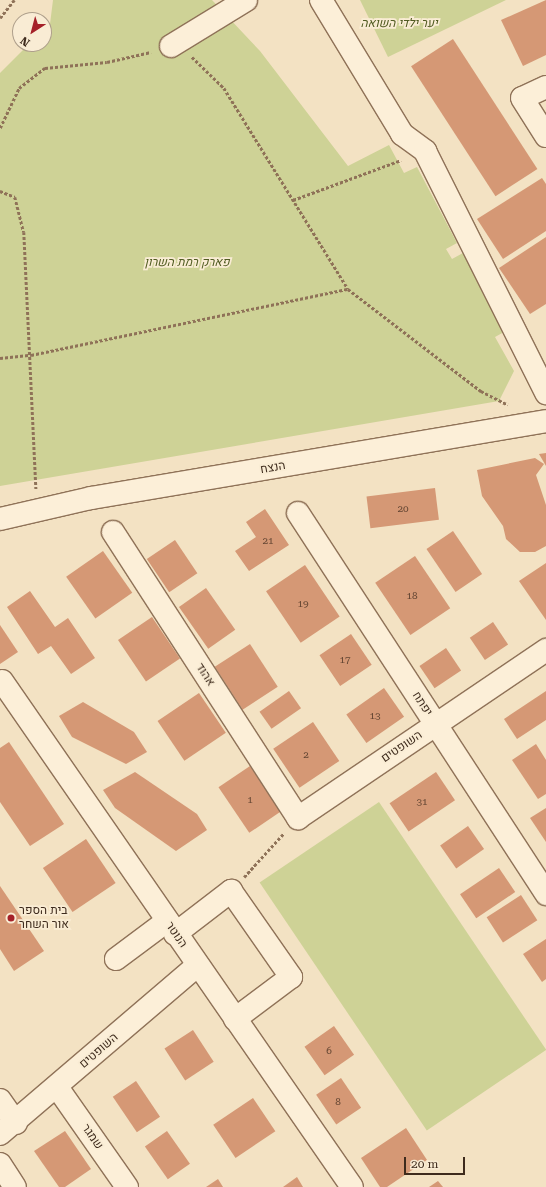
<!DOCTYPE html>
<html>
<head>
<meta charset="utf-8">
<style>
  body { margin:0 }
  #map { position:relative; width:546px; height:1187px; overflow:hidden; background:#f3e2c3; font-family:"Roboto Serif",Heebo,serif }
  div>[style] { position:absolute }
  .green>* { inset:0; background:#ced296; transform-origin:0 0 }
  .building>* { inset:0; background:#d59875; transform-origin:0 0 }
  .path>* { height:2.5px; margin-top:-1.25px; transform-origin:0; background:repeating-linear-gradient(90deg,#8f7258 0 3px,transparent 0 5px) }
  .roads { filter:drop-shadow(1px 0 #8f7258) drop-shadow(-1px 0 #8f7258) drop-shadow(0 1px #8f7258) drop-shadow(0 -1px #8f7258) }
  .minor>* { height:22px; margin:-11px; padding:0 11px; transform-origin:11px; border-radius:11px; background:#fcefd8 }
  .dots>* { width:11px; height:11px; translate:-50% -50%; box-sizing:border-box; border:2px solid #f9ecd4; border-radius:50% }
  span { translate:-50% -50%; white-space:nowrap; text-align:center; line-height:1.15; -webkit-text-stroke:3.5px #f9ecd4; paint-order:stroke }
  .number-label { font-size:10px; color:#644633 }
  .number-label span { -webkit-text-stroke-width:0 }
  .park-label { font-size:12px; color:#515c22; font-style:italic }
  .street-label { font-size:12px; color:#3e2b1d }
  .poi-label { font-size:12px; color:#3e2b1d }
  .left { translate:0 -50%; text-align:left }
  .north { position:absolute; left:12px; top:12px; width:40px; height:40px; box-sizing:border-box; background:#f9ecd4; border:1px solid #ae9f8b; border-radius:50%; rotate:216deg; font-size:11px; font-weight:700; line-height:16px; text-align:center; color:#3e2b1d }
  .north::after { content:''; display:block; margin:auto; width:14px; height:18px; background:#a52129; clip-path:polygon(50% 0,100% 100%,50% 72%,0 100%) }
  .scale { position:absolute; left:404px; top:1157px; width:61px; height:18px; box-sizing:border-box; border:2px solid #3e2b1d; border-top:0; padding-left:5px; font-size:12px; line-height:14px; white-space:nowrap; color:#3e2b1d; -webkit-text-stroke:3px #f9ecd4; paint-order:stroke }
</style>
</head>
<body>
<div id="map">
  <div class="green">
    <i style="clip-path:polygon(53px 0,212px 0,260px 51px,348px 166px,389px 145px,404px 173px,417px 167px,457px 243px,446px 249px,452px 259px,463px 253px,504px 332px,495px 337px,514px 371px,499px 401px,0 486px,0 73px,29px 44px,44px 44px,44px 30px,50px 24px)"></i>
    <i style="clip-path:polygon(360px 0,506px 0,388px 57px)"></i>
    <i style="left:379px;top:802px;width:299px;height:144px;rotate:56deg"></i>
  </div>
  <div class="building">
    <i style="clip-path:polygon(546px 0,546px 55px,523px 66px,501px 20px)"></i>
    <i style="left:453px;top:39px;width:155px;height:50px;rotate:57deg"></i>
    <i style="clip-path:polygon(542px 178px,546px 184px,546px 231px,503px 259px,477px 219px)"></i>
    <i style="clip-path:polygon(546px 237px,546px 304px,530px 314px,499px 268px)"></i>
    <i style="clip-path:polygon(546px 453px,546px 466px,539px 454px)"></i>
    <i style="clip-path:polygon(535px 458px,544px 464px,536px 475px,546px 505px,546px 546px,535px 552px,520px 552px,506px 539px,503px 526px,482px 496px,477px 470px)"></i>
    <i style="left:435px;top:488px;width:32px;height:69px;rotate:83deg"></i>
    <i style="clip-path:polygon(265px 509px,289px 545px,249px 571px,235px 551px,256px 537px,246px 522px)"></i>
    <i style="left:453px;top:531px;width:52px;height:32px;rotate:56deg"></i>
    <i style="left:175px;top:540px;width:40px;height:34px;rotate:56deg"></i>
    <i style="left:103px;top:551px;width:51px;height:45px;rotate:55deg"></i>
    <i style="left:415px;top:556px;width:63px;height:48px;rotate:56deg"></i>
    <i style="clip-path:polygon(546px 563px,546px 620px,519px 581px)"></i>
    <i style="left:305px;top:565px;width:62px;height:47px;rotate:56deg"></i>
    <i style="left:206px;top:588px;width:51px;height:33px;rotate:55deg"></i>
    <i style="clip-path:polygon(30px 591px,55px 627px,68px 618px,95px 658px,71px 674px,51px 646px,38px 654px,7px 607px)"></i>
    <i style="left:152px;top:617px;width:50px;height:41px;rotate:56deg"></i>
    <i style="left:493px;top:622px;width:27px;height:28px;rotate:56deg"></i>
    <i style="clip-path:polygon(0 625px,18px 652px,0 664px)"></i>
    <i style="left:351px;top:634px;width:37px;height:38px;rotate:56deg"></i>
    <i style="left:250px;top:644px;width:51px;height:42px;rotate:57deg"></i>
    <i style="left:446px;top:648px;width:27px;height:32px;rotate:56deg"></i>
    <i style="left:384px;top:688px;width:35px;height:46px;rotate:55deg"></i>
    <i style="left:289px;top:691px;width:21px;height:36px;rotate:55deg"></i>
    <i style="clip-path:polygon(546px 691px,546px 720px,517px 739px,504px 719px)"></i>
    <i style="left:199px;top:693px;width:48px;height:50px;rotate:56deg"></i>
    <i style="clip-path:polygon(83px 702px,134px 732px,147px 752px,126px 764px,72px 737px,59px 716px)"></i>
    <i style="left:313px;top:722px;width:47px;height:48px;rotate:56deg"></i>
    <i style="clip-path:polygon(9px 742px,64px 824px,30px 846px,0 802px,0 748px)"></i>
    <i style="clip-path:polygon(536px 744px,546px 760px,546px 794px,538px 799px,512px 760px)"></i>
    <i style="left:250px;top:766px;width:55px;height:38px;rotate:56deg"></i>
    <i style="clip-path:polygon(135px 772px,197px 814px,207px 830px,176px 851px,115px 808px,103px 790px)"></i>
    <i style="left:436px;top:772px;width:34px;height:56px;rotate:56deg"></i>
    <i style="clip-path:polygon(546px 808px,546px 842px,530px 818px)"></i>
    <i style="left:468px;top:826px;width:28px;height:34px;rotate:55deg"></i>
    <i style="left:86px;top:839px;width:53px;height:52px;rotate:56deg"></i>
    <i style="left:499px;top:868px;width:29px;height:47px;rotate:56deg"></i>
    <i style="clip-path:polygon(0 886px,44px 951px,14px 971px,0 949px)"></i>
    <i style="left:521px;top:895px;width:30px;height:41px;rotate:57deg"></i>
    <i style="clip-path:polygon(546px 939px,546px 979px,542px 982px,523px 954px)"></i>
    <i style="left:334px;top:1026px;width:35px;height:36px;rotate:55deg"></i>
    <i style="left:193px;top:1030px;width:38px;height:34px;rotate:57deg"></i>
    <i style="left:341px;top:1078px;width:36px;height:30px;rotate:56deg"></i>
    <i style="left:136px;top:1081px;width:43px;height:28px;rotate:56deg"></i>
    <i style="left:253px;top:1098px;width:40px;height:48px;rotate:56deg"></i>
    <i style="clip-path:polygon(406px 1128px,427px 1160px,387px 1187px,380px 1187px,361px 1158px)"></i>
    <i style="clip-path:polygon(65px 1131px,91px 1169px,65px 1187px,59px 1187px,34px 1151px)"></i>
    <i style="left:167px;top:1131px;width:40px;height:27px;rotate:55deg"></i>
    <i style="clip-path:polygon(297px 1177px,303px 1187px,283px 1187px)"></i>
    <i style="clip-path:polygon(218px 1179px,223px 1187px,206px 1187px)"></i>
    <i style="clip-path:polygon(438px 1181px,443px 1187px,429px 1187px)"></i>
  </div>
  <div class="path">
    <i style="left:0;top:18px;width:23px;rotate:-52deg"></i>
    <i style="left:192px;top:57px;width:45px;rotate:44.1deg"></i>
    <i style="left:224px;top:88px;width:236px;rotate:58.3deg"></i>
    <i style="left:0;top:128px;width:44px;rotate:-64.6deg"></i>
    <i style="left:19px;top:88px;width:33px;rotate:-38deg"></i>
    <i style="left:45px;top:68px;width:62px;rotate:-5.5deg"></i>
    <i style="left:107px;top:62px;width:45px;rotate:-12.8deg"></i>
    <i style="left:0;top:191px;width:16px;rotate:22deg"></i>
    <i style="left:15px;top:197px;width:36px;rotate:76deg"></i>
    <i style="left:24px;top:232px;width:257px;rotate:87.3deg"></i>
    <i style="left:293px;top:200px;width:115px;rotate:-20.3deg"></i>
    <i style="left:0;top:358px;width:31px;rotate:-6deg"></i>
    <i style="left:31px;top:355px;width:324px;rotate:-11.8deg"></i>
    <i style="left:348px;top:289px;width:168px;rotate:37.5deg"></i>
    <i style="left:481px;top:391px;width:30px;rotate:27deg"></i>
    <i style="left:244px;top:877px;width:59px;rotate:-47.7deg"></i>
  </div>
  <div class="roads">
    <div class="minor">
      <i style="left:321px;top:0;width:157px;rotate:58.8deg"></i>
      <i style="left:402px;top:134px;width:29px;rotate:36deg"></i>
      <i style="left:425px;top:151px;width:271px;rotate:63.4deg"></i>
      <i style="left:171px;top:46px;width:88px;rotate:-31.5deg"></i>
      <i style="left:546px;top:87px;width:26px;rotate:155deg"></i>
      <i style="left:522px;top:98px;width:45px;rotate:57.7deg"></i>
      <i style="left:298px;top:513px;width:455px;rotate:56.9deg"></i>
      <i style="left:0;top:519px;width:93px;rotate:-13deg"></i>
      <i style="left:91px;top:498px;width:461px;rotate:-9.6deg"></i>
      <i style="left:113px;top:532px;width:341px;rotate:57.1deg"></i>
      <i style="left:298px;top:818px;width:300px;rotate:-34.1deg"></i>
      <i style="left:2px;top:681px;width:615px;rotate:55.33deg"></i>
      <i style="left:175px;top:934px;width:71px;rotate:-37.5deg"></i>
      <i style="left:231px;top:891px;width:105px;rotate:55.1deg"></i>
      <i style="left:291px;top:977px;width:70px;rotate:143.1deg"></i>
      <i style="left:116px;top:959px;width:64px;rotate:-36.7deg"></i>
      <i style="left:57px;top:1087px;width:122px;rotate:55deg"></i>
      <i style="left:0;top:1100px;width:28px;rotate:55deg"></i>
      <i style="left:0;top:1134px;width:260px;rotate:-40.5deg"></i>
      <i style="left:0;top:1164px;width:27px;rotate:57deg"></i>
    </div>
  </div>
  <div class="dots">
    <i style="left:11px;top:918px;background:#a52129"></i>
  </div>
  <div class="number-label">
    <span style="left:403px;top:509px">20</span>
    <span style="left:268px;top:541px">21</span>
    <span style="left:412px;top:596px">18</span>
    <span style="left:303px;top:604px">19</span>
    <span style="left:345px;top:660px">17</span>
    <span style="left:375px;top:716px">13</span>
    <span style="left:306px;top:755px">2</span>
    <span style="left:250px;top:800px">1</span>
    <span style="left:422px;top:802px">31</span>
    <span style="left:329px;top:1051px">6</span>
    <span style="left:338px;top:1102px">8</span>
  </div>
  <div class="park-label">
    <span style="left:399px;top:24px">יער ילדי השואה</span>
    <span style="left:187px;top:263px">פארק רמת השרון</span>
  </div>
  <div class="street-label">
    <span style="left:273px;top:468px;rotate:-10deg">הנצח</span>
    <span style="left:205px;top:675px;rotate:57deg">אהוד</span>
    <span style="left:422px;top:704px;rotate:57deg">יפתח</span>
    <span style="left:402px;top:747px;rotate:-34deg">השופטים</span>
    <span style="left:176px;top:935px;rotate:56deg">הנוטר</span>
    <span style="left:99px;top:1051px;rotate:-41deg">השופטים</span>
    <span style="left:92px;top:1137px;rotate:55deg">שמגר</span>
  </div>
  <div class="poi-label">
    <span class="left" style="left:19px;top:918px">בית הספר<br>אור השחר</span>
  </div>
  <div class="north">N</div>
  <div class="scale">20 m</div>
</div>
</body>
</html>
